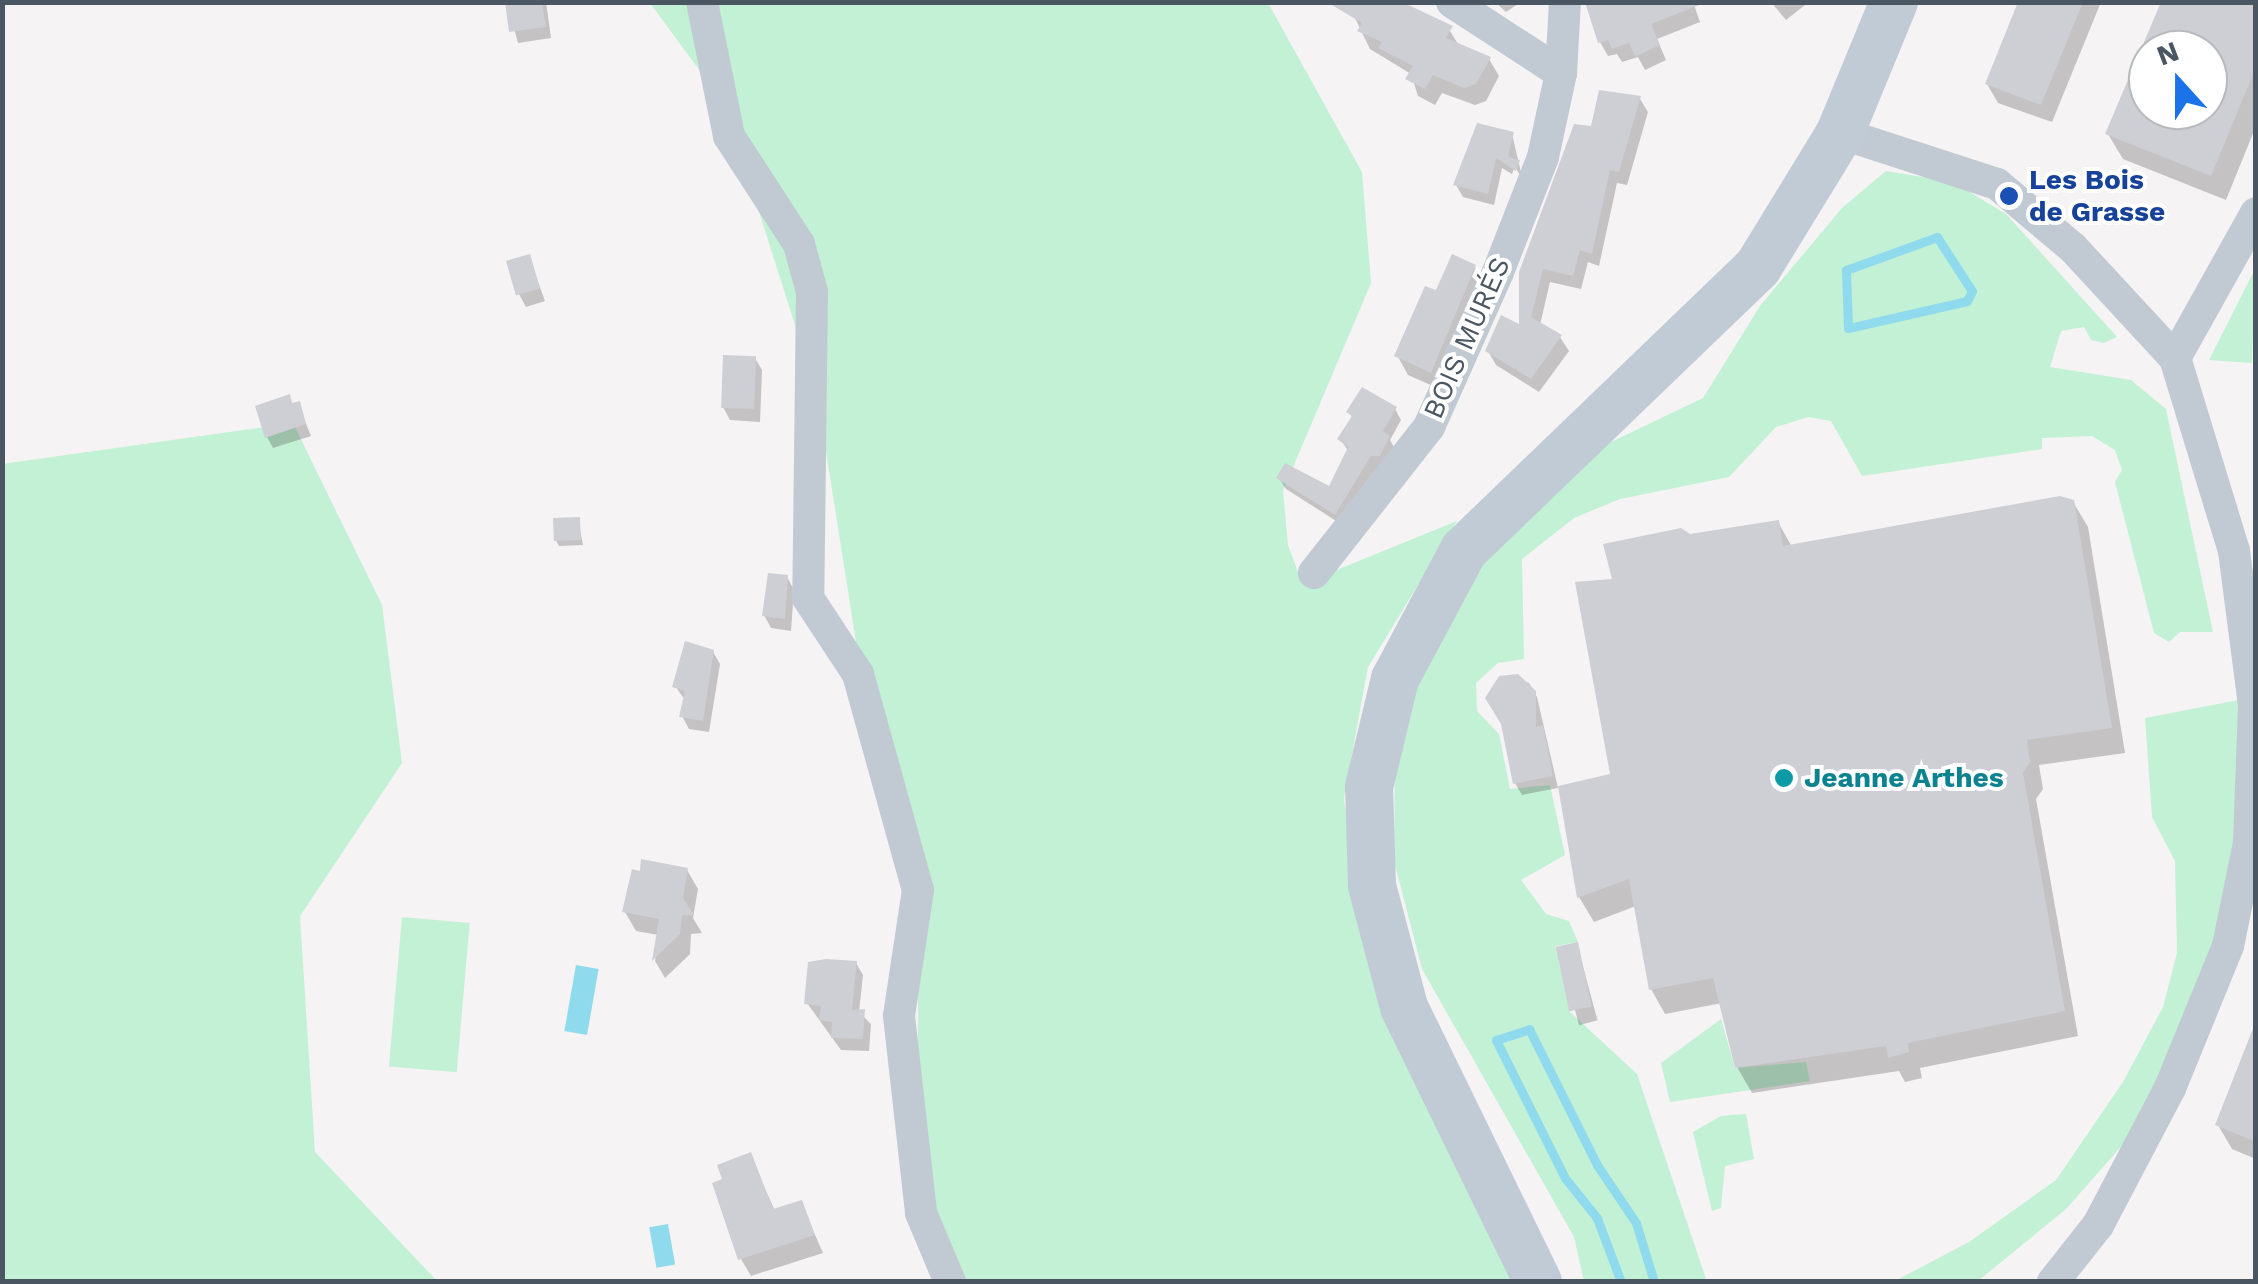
<!DOCTYPE html>
<html>
<head>
<meta charset="utf-8">
<style>
  body { margin:0 }
  #map { position:relative; width:2258px; height:1284px; overflow:hidden; background:#f5f3f3; font-family:"Work Sans",sans-serif }
  div>[style] { position:absolute }
  .green>* { inset:0; background:#c3f1d5; transform-origin:0 0 }
  .water>* { inset:0; background:#90daee; transform-origin:0 0 }
  .shadow>* { inset:0; background:#0003; transform-origin:0 0 }
  .stream>* { height:9px; margin:-4.5px; padding:0 4.5px; transform-origin:4.5px; border-radius:4.5px; background:#90daee }
  .building>* { inset:0; background:#cdcfd5; transform-origin:0 0 }
  .street>* { height:32px; margin:-16px; padding:0 16px; transform-origin:16px; border-radius:16px; background:#c1cad2 }
  .secondary>* { height:48px; margin:-24px; padding:0 24px; transform-origin:24px; border-radius:24px; background:#c1cbd6 }
  .dots>* { width:28px; height:28px; translate:-50% -50%; box-sizing:border-box; border:5px solid #fff; border-radius:50% }
  span { translate:-50% -50%; white-space:nowrap; text-align:center; line-height:1.15; -webkit-text-stroke:8px #fff; paint-order:stroke }
  .transit-label { font-size:28px; color:#164399; font-weight:700 }
  .left { translate:0 -50%; text-align:left }
  .street-label { font-size:28px; color:#4a5661 }
  .culture-label { font-size:28px; color:#0d838f; font-weight:700 }
  .frame { position:absolute; inset:0; border:5px solid #4a5661; pointer-events:none }
  .north { position:absolute; left:2128px; top:30px; width:100px; height:100px; box-sizing:border-box; background:#fff; border:2px solid #b7bbc0; border-radius:50%; rotate:339deg; font-size:28px; font-weight:700; line-height:40px; text-align:center; color:#4a5661 }
  .north::after { content:''; display:block; margin:auto; width:35px; height:45px; background:#1a73e8; clip-path:polygon(50% 0,100% 100%,50% 72%,0 100%) }
</style>
</head>
<body>
<div id="map">
  <div class="green">
    <i style="clip-path:polygon(650px 3px,1268px 3px,1362px 172px,1371px 283px,1283px 491px,1288px 545px,1298px 572px,1334px 571px,1457px 521px,1368px 667px,1344px 798px,1360px 921px,1521px 1281px,958px 1281px,917px 1158px,919px 857px,856px 642px,817px 394px,725px 105px)"></i>
    <i style="clip-path:polygon(1886px 171px,1953px 182px,2006px 214px,2117px 337px,2104px 343px,2091px 340px,2084px 327px,2061px 331px,2050px 367px,2131px 380px,2166px 409px,2213px 632px,2180px 632px,2169px 642px,2154px 633px,2115px 482px,2122px 470px,2115px 450px,2092px 436px,2042px 438px,2042px 449px,1862px 476px,1831px 421px,1808px 417px,1776px 427px,1729px 477px,1620px 499px,1574px 518px,1522px 559px,1524px 659px,1498px 663px,1476px 683px,1477px 711px,1499px 734px,1510px 789px,1550px 785px,1565px 855px,1521px 880px,1546px 914px,1569px 921px,1578px 942px,1555px 946px,1570px 1012px,1637px 1074px,1707px 1282px,1584px 1281px,1574px 1237px,1422px 969px,1394px 861px,1395px 755px,1422px 654px,1476px 570px,1607px 444px,1703px 398px,1760px 306px,1842px 208px)"></i>
    <i style="clip-path:polygon(2255px 269px,2252px 363px,2209px 360px)"></i>
    <i style="clip-path:polygon(293px 423px,382px 605px,402px 763px,300px 916px,315px 1152px,437px 1281px,3px 1281px,2px 464px)"></i>
    <i style="clip-path:polygon(2244px 699px,2239px 839px,2209px 963px,2141px 1124px,2066px 1209px,1978px 1281px,1893px 1282px,1969px 1242px,2056px 1180px,2123px 1082px,2163px 1007px,2177px 953px,2175px 861px,2152px 817px,2145px 718px)"></i>
    <i style="left:402px;top:917px;width:68px;height:150px;rotate:5deg"></i>
    <i style="clip-path:polygon(1721px 1019px,1735px 1068px,1806px 1062px,1810px 1081px,1670px 1102px,1661px 1063px)"></i>
    <i style="clip-path:polygon(1746px 1114px,1754px 1159px,1725px 1166px,1721px 1208px,1712px 1211px,1693px 1132px,1721px 1116px)"></i>
  </div>
  <div class="water">
    <i style="left:576px;top:965px;width:23px;height:67px;rotate:10deg"></i>
    <i style="left:668px;top:1224px;width:41px;height:19px;rotate:80deg"></i>
  </div>
  <div class="shadow">
    <i style="clip-path:polygon(507px 2px,546px 2px,551px 38px,518px 43px)"></i>
    <i style="clip-path:polygon(1495px 2px,1521px 2px,1506px 12px)"></i>
    <i style="clip-path:polygon(1693px 2px,1700px 22px,1657px 39px,1666px 60px,1645px 70px,1638px 57px,1622px 62px,1617px 54px,1608px 56px,1600px 42px)"></i>
    <i style="clip-path:polygon(1771px 2px,1804px 2px,1805px 5px,1786px 20px)"></i>
    <i style="clip-path:polygon(2021px 2px,2101px 2px,2052px 122px,1998px 103px,1987px 84px)"></i>
    <i style="clip-path:polygon(evenodd,2164px 2px,2256px 2px,2256px 126px,2226px 200px,2123px 159px,2108px 134px,2164px 2px,2148px 50px,2208px 50px,2208px 110px,2148px 110px,2148px 50px)"></i>
    <i style="clip-path:polygon(1354px 16px,1447px 26px,1458px 44px,1489px 59px,1499px 76px,1486px 101px,1475px 105px,1442px 93px,1435px 105px,1418px 96px,1411px 74px,1370px 49px)"></i>
    <i style="clip-path:polygon(1640px 99px,1648px 112px,1627px 185px,1617px 183px,1599px 266px,1588px 262px,1581px 289px,1550px 282px,1540px 325px,1560px 337px,1569px 351px,1539px 392px,1496px 365px,1488px 351px,1521px 328px,1593px 129px)"></i>
    <i style="clip-path:polygon(1512px 134px,1523px 181px,1515px 166px,1512px 174px,1502px 168px,1494px 205px,1463px 197px,1456px 185px)"></i>
    <i style="clip-path:polygon(529px 257px,545px 301px,526px 307px,519px 294px)"></i>
    <i style="clip-path:polygon(1475px 267px,1486px 286px,1442px 390px,1408px 375px,1397px 355px,1438px 293px)"></i>
    <i style="clip-path:polygon(2256px 329px,2256px 468px,2254px 465px)"></i>
    <i style="clip-path:polygon(755px 358px,762px 370px,760px 422px,730px 420px,723px 407px)"></i>
    <i style="clip-path:polygon(298px 404px,311px 436px,273px 448px,267px 437px)"></i>
    <i style="clip-path:polygon(1395px 409px,1401px 420px,1390px 440px,1395px 449px,1341px 524px,1286px 489px,1279px 478px,1330px 489px,1349px 452px,1340px 439px,1353px 419px,1349px 412px)"></i>
    <i style="clip-path:polygon(2073px 502px,2088px 527px,2125px 753px,2039px 765px,2043px 789px,2036px 799px,2078px 1036px,1920px 1068px,1922px 1078px,1905px 1082px,1899px 1071px,1752px 1093px,1737px 1067px,1722px 1003px,1665px 1014px,1651px 989px,1636px 906px,1594px 922px,1579px 897px,1613px 776px,1615px 581px,1690px 537px,1778px 522px,1792px 547px)"></i>
    <i style="clip-path:polygon(578px 519px,583px 545px,559px 546px,556px 540px)"></i>
    <i style="clip-path:polygon(787px 577px,794px 590px,791px 631px,771px 628px,764px 615px)"></i>
    <i style="clip-path:polygon(713px 652px,720px 664px,709px 732px,689px 729px,682px 716px,685px 700px,675px 686px)"></i>
    <i style="clip-path:polygon(1511px 676px,1529px 683px,1537px 697px,1558px 788px,1522px 795px,1515px 783px)"></i>
    <i style="clip-path:polygon(687px 870px,698px 889px,693px 918px,702px 933px,691px 934px,690px 954px,665px 978px,655px 961px,659px 935px,636px 931px,625px 912px)"></i>
    <i style="left:1577px;top:944px;width:79px;height:19px;rotate:75deg"></i>
    <i style="clip-path:polygon(856px 963px,863px 975px,859px 1012px,871px 1024px,869px 1051px,841px 1050px,807px 1003px)"></i>
    <i style="clip-path:polygon(2256px 1028px,2256px 1159px,2232px 1149px,2218px 1125px)"></i>
    <i style="clip-path:polygon(750px 1155px,775px 1211px,801px 1203px,823px 1253px,751px 1276px,741px 1259px,725px 1181px)"></i>
  </div>
  <div class="stream">
    <i style="left:1937px;top:237px;width:64px;rotate:57.1deg"></i>
    <i style="left:1972px;top:291px;width:11px;rotate:117deg"></i>
    <i style="left:1967px;top:301px;width:122px;rotate:167.2deg"></i>
    <i style="left:1848px;top:328px;width:58px;rotate:-92deg"></i>
    <i style="left:1846px;top:270px;width:97px;rotate:-19.9deg"></i>
    <i style="left:1621px;top:1282px;width:68px;rotate:-110.6deg"></i>
    <i style="left:1597px;top:1218px;width:51px;rotate:-128.7deg"></i>
    <i style="left:1565px;top:1178px;width:154px;rotate:-116.6deg"></i>
    <i style="left:1496px;top:1040px;width:35px;rotate:-18deg"></i>
    <i style="left:1529px;top:1029px;width:152px;rotate:63.4deg"></i>
    <i style="left:1597px;top:1165px;width:70px;rotate:56.1deg"></i>
    <i style="left:1636px;top:1223px;width:62px;rotate:73deg"></i>
  </div>
  <div class="building">
    <i style="clip-path:polygon(505px 2px,542px 2px,546px 27px,509px 32px)"></i>
    <i style="clip-path:polygon(1327px 2px,1402px 2px,1453px 26px,1446px 38px,1491px 57px,1476px 84px,1464px 88px,1433px 75px,1425px 89px,1405px 79px,1413px 66px,1378px 48px,1382px 42px,1357px 31px,1362px 23px)"></i>
    <i style="clip-path:polygon(1585px 2px,1701px 2px,1702px 4px,1651px 24px,1660px 45px,1635px 57px,1629px 43px,1612px 49px,1608px 40px,1598px 43px)"></i>
    <i style="clip-path:polygon(2018px 2px,2083px 2px,2041px 105px,1985px 84px)"></i>
    <i style="clip-path:polygon(evenodd,2161px 2px,2256px 2px,2256px 67px,2211px 176px,2105px 134px,2161px 2px,2148px 50px,2208px 50px,2208px 110px,2148px 110px,2148px 50px)"></i>
    <i style="clip-path:polygon(1599px 90px,1641px 96px,1619px 172px,1610px 170px,1592px 254px,1580px 250px,1573px 276px,1543px 269px,1531px 317px,1562px 335px,1531px 379px,1485px 351px,1501px 315px,1519px 324px,1519px 272px,1574px 124px,1591px 126px)"></i>
    <i style="clip-path:polygon(1477px 123px,1514px 132px,1508px 157px,1520px 160px,1516px 171px,1496px 158px,1488px 194px,1453px 185px)"></i>
    <i style="left:530px;top:254px;width:36px;height:25px;rotate:74deg"></i>
    <i style="clip-path:polygon(1452px 254px,1476px 265px,1431px 373px,1394px 356px,1425px 286px,1436px 290px)"></i>
    <i style="left:723px;top:355px;width:33px;height:53px;rotate:2deg"></i>
    <i style="clip-path:polygon(1362px 387px,1397px 407px,1383px 431px,1390px 436px,1380px 456px,1371px 456px,1335px 515px,1276px 478px,1285px 463px,1329px 486px,1348px 447px,1337px 439px,1352px 416px,1346px 412px)"></i>
    <i style="clip-path:polygon(290px 394px,292px 403px,300px 401px,306px 424px,265px 438px,255px 406px)"></i>
    <i style="clip-path:polygon(2060px 496px,2074px 500px,2112px 728px,2027px 740px,2030px 762px,2023px 773px,2065px 1011px,1908px 1043px,1909px 1052px,1888px 1058px,1886px 1046px,1735px 1068px,1713px 978px,1649px 990px,1629px 879px,1577px 898px,1558px 786px,1610px 774px,1575px 582px,1612px 579px,1603px 544px,1681px 528px,1690px 534px,1779px 520px,1783px 546px)"></i>
    <i style="left:580px;top:517px;width:23px;height:27px;rotate:88deg"></i>
    <i style="clip-path:polygon(768px 573px,788px 575px,785px 619px,762px 616px)"></i>
    <i style="clip-path:polygon(685px 641px,714px 650px,703px 721px,679px 717px,685px 691px,672px 687px)"></i>
    <i style="clip-path:polygon(1518px 674px,1536px 691px,1536px 727px,1543px 725px,1553px 776px,1513px 784px,1501px 724px,1485px 698px,1499px 676px)"></i>
    <i style="clip-path:polygon(641px 859px,688px 868px,683px 898px,694px 915px,682px 915px,680px 934px,652px 961px,659px 919px,622px 912px,632px 869px,640px 871px)"></i>
    <i style="left:1578px;top:942px;width:66px;height:23px;rotate:78deg"></i>
    <i style="clip-path:polygon(826px 959px,857px 961px,852px 1010px,865px 1009px,863px 1039px,831px 1038px,832px 1022px,819px 1020px,821px 1006px,804px 1004px,808px 962px)"></i>
    <i style="clip-path:polygon(2254px 1026px,2256px 1026px,2256px 1142px,2215px 1125px)"></i>
    <i style="clip-path:polygon(751px 1152px,773px 1209px,802px 1200px,815px 1235px,738px 1260px,712px 1183px,722px 1179px,717px 1165px)"></i>
  </div>
  <div class="street">
    <i style="left:702px;top:2px;width:137px;rotate:78.6deg"></i>
    <i style="left:729px;top:136px;width:129px;rotate:57.1deg"></i>
    <i style="left:799px;top:244px;width:50px;rotate:74.8deg"></i>
    <i style="left:812px;top:292px;width:306px;rotate:90.7deg"></i>
    <i style="left:808px;top:598px;width:91px;rotate:56.7deg"></i>
    <i style="left:858px;top:674px;width:224px;rotate:74.5deg"></i>
    <i style="left:918px;top:890px;width:127px;rotate:98.6deg"></i>
    <i style="left:899px;top:1016px;width:198px;rotate:83.6deg"></i>
    <i style="left:921px;top:1213px;width:75px;rotate:67.2deg"></i>
    <i style="left:1452px;top:2px;width:130px;rotate:33.1deg"></i>
    <i style="left:1840px;top:133px;width:165px;rotate:18deg"></i>
    <i style="left:1997px;top:184px;width:99px;rotate:40.1deg"></i>
    <i style="left:2073px;top:248px;width:150px;rotate:47.2deg"></i>
    <i style="left:2175px;top:358px;width:202px;rotate:73deg"></i>
    <i style="left:2234px;top:551px;width:156px;rotate:82.6deg"></i>
    <i style="left:2254px;top:706px;width:137px;rotate:92.1deg"></i>
    <i style="left:2249px;top:843px;width:105px;rotate:101.5deg"></i>
    <i style="left:2228px;top:946px;width:153px;rotate:112.2deg"></i>
    <i style="left:2170px;top:1088px;width:155px;rotate:117.7deg"></i>
    <i style="left:2098px;top:1225px;width:73px;rotate:128.3deg"></i>
    <i style="left:2175px;top:358px;width:166px;rotate:-60.8deg"></i>
    <i style="left:1314px;top:573px;width:186px;rotate:-51.8deg"></i>
    <i style="left:1429px;top:427px;width:170px;rotate:-66deg"></i>
    <i style="left:1498px;top:272px;width:123px;rotate:-68.6deg"></i>
    <i style="left:1543px;top:157px;width:86px;rotate:-77.9deg"></i>
    <i style="left:1561px;top:73px;width:71px;rotate:-86.8deg"></i>
  </div>
  <div class="secondary">
    <i style="left:1538px;top:1282px;width:306px;rotate:-116deg"></i>
    <i style="left:1404px;top:1007px;width:125px;rotate:-104.8deg"></i>
    <i style="left:1372px;top:886px;width:99px;rotate:-91.7deg"></i>
    <i style="left:1369px;top:787px;width:111px;rotate:-76.5deg"></i>
    <i style="left:1395px;top:679px;width:146px;rotate:-61.9deg"></i>
    <i style="left:1464px;top:550px;width:408px;rotate:-43.9deg"></i>
    <i style="left:1758px;top:267px;width:157px;rotate:-58.5deg"></i>
    <i style="left:1840px;top:133px;width:142px;rotate:-67.6deg"></i>
  </div>
  <div class="dots">
    <i style="left:2009px;top:196px;background:#1a4fb4"></i>
    <i style="left:1784px;top:778px;background:#0f9aa8"></i>
  </div>
  <div class="transit-label">
    <span class="left" style="left:2029px;top:196px">Les Bois<br>de Grasse</span>
  </div>
  <div class="street-label">
    <span style="left:1467px;top:338px;rotate:-66deg">BOIS MURÉS</span>
  </div>
  <div class="culture-label">
    <span class="left" style="left:1804px;top:778px">Jeanne Arthes</span>
  </div>
  <div class="frame"></div>
  <div class="north">N</div>
</div>
</body>
</html>
